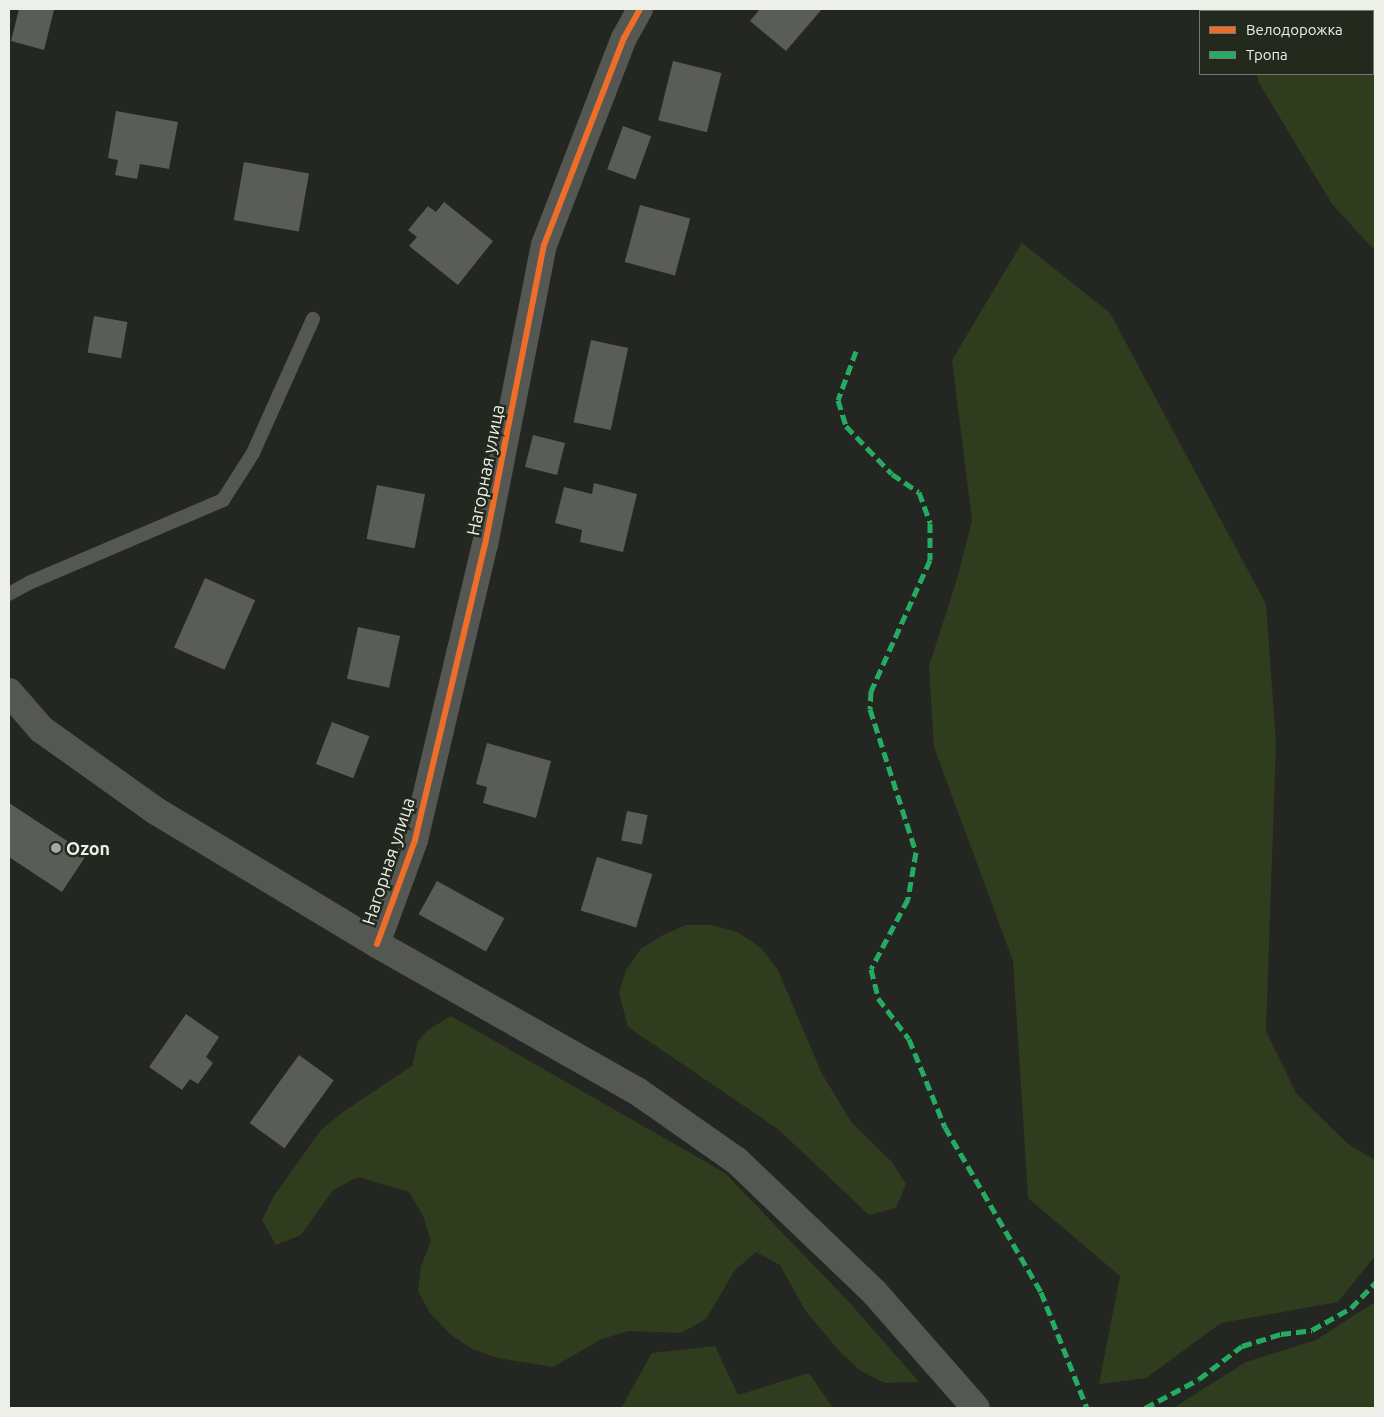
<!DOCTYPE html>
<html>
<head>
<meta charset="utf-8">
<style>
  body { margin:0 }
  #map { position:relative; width:1384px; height:1417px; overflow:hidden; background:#242621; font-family:Ubuntu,sans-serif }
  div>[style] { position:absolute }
  .green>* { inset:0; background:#2f3c1e }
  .building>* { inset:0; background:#5a5c57; transform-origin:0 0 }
  .service>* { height:14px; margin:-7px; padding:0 7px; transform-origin:7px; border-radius:7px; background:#555753 }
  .minor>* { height:26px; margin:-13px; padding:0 13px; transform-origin:13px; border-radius:13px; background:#555753 }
  .secondary>* { height:28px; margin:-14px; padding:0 14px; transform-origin:14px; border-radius:14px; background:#555753 }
  .quiet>* { height:5px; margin-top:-2.5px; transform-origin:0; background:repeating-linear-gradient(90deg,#26ab63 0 10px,transparent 0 15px) }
  .cycleway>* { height:6px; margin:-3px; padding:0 3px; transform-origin:3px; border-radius:3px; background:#ee6e29 }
  .dots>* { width:14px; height:14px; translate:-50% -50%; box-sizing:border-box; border:2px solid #24291e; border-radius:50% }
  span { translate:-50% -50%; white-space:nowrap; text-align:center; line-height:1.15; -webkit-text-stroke:5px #24291e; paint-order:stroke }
  .street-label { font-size:18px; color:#ecf0e9 }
  .poi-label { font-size:18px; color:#ecf0e9; font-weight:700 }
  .left { translate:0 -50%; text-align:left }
  .frame { position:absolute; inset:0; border:10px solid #ecf0e9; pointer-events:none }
  .legend { position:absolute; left:1199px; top:10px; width:175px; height:65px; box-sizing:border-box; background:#24291e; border:1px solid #74796f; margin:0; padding:6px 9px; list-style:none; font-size:15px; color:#ecf0e9 }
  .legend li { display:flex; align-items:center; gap:10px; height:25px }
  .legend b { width:25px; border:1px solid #74796f }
</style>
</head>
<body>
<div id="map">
  <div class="green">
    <i style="clip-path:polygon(1241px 9px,1375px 9px,1375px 251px,1332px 204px,1259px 83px,1257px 74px,1373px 74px,1373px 11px,1241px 11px)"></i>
    <i style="clip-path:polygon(1022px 243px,1110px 313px,1266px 604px,1276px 743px,1266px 1031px,1296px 1093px,1348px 1144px,1375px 1160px,1375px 1256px,1338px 1302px,1221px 1323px,1146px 1378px,1099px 1384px,1120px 1276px,1028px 1198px,1013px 961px,934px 747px,929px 666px,957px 579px,972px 521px,952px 360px)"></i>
    <i style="clip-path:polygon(686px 925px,712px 925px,737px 932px,760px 947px,778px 970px,822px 1074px,852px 1123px,891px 1161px,906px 1184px,896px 1208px,869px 1215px,778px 1129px,628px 1027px,619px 993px,626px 970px,641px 949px,663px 935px)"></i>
    <i style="clip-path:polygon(451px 1016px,725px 1173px,850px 1303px,919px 1382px,885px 1383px,861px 1371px,840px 1352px,805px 1310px,780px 1265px,756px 1252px,735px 1270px,706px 1319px,681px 1333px,629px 1331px,602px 1339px,553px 1367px,498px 1358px,472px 1349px,450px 1334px,430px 1313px,418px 1291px,421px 1266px,431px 1241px,423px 1216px,409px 1192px,358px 1177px,333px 1190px,301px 1235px,276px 1245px,262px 1220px,274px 1196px,321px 1130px,343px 1112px,412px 1066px,418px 1041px,428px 1030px)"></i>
    <i style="clip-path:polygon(1375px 1302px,1375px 1408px,1173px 1408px,1246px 1362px,1316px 1340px)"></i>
    <i style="clip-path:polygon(715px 1346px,738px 1395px,809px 1373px,833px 1408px,621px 1408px,652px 1353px)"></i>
  </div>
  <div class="building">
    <i style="clip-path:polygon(19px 9px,54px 10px,44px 50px,11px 41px)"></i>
    <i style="clip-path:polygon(760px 9px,822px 9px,786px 51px,750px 21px)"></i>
    <i style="left:673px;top:61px;width:50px;height:61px;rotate:14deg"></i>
    <i style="clip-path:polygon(116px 111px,178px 122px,169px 169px,140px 164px,137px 179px,115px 175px,118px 160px,108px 158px)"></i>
    <i style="left:623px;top:126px;width:30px;height:46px;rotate:20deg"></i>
    <i style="left:244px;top:162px;width:66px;height:59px;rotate:10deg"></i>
    <i style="clip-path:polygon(444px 202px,493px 241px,458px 285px,409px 246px,417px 237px,408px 230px,428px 206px,436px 212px)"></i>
    <i style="left:640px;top:205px;width:52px;height:59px;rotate:15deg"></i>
    <i style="left:94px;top:316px;width:34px;height:37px;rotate:10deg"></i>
    <i style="left:591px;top:340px;width:38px;height:84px;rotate:12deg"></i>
    <i style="left:533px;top:435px;width:33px;height:33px;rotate:14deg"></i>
    <i style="clip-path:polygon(594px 483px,637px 494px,623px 552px,580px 542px,582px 530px,555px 523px,564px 487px,592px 494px)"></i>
    <i style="left:377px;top:485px;width:49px;height:55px;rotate:11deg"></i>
    <i style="left:205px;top:578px;width:55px;height:76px;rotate:24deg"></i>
    <i style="left:358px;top:627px;width:43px;height:53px;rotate:12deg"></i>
    <i style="left:332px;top:722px;width:40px;height:45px;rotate:21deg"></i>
    <i style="clip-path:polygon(487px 743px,551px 761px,536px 818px,483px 803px,487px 787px,476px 784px)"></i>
    <i style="clip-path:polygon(9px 803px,87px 854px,62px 892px,9px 857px)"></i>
    <i style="left:627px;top:811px;width:21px;height:30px;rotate:11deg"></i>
    <i style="left:597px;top:857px;width:58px;height:56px;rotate:17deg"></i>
    <i style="left:437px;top:881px;width:77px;height:38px;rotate:29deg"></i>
    <i style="clip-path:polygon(186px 1014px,219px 1037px,206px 1057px,213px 1063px,198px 1084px,190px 1079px,182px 1090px,149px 1067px)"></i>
    <i style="left:299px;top:1055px;width:43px;height:84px;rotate:36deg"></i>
  </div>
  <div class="service">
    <i style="left:9px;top:594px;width:25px;rotate:-29deg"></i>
    <i style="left:31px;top:582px;width:209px;rotate:-23.1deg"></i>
    <i style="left:223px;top:500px;width:56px;rotate:-57.4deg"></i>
    <i style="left:253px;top:453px;width:147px;rotate:-65.9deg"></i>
  </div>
  <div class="minor">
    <i style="left:377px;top:944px;width:111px;rotate:-69.9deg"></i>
    <i style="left:415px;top:840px;width:303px;rotate:-76.7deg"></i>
    <i style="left:485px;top:545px;width:306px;rotate:-78.9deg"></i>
    <i style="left:544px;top:245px;width:222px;rotate:-68.9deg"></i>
    <i style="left:624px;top:38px;width:33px;rotate:-61deg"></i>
  </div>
  <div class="secondary">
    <i style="left:9px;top:692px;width:49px;rotate:49.1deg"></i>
    <i style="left:41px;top:729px;width:141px;rotate:35.5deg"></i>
    <i style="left:156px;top:811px;width:258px;rotate:31deg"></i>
    <i style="left:377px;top:944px;width:299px;rotate:29.5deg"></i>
    <i style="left:637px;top:1091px;width:122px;rotate:35deg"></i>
    <i style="left:737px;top:1161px;width:190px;rotate:43.7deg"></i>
    <i style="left:874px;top:1292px;width:154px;rotate:48.7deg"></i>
  </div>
  <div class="quiet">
    <i style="left:856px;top:351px;width:52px;rotate:110.2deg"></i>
    <i style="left:838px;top:400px;width:27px;rotate:73deg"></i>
    <i style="left:846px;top:426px;width:66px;rotate:46.2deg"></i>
    <i style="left:892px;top:474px;width:32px;rotate:34deg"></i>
    <i style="left:919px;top:492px;width:33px;rotate:70deg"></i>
    <i style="left:930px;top:523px;width:37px;rotate:90deg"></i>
    <i style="left:930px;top:560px;width:144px;rotate:114.2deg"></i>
    <i style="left:871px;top:691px;width:18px;rotate:93deg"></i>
    <i style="left:870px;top:709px;width:150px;rotate:72.2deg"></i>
    <i style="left:916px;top:852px;width:48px;rotate:99.7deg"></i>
    <i style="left:908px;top:899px;width:79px;rotate:117.9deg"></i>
    <i style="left:871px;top:969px;width:30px;rotate:76deg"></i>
    <i style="left:878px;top:998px;width:51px;rotate:52.9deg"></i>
    <i style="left:909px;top:1039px;width:95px;rotate:67.8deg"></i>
    <i style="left:945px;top:1127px;width:191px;rotate:59.8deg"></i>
    <i style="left:1041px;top:1292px;width:125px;rotate:68.4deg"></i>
    <i style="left:1145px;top:1408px;width:61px;rotate:-28.2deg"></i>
    <i style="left:1199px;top:1379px;width:54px;rotate:-37.5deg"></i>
    <i style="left:1242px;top:1346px;width:41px;rotate:-17.1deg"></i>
    <i style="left:1281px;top:1334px;width:31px;rotate:-7deg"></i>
    <i style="left:1312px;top:1330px;width:45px;rotate:-29.4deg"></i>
    <i style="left:1351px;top:1308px;width:35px;rotate:-46deg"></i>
  </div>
  <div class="cycleway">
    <i style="left:377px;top:944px;width:111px;rotate:-69.9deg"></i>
    <i style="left:415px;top:840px;width:303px;rotate:-76.7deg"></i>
    <i style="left:485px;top:545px;width:306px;rotate:-78.9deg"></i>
    <i style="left:544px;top:245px;width:222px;rotate:-68.9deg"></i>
    <i style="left:624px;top:38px;width:33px;rotate:-61deg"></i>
  </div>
  <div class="dots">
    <i style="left:56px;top:848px;background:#a6a9a3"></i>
  </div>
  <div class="street-label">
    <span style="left:485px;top:470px;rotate:-79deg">Нагорная улица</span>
    <span style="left:388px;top:861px;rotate:-72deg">Нагорная улица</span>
  </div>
  <div class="poi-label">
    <span class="left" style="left:66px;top:848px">Ozon</span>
  </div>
  <div class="frame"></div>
  <ul class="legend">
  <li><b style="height:6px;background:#ee6e29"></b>Велодорожка</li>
  <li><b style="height:6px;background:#26ab63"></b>Тропа</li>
  </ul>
</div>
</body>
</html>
